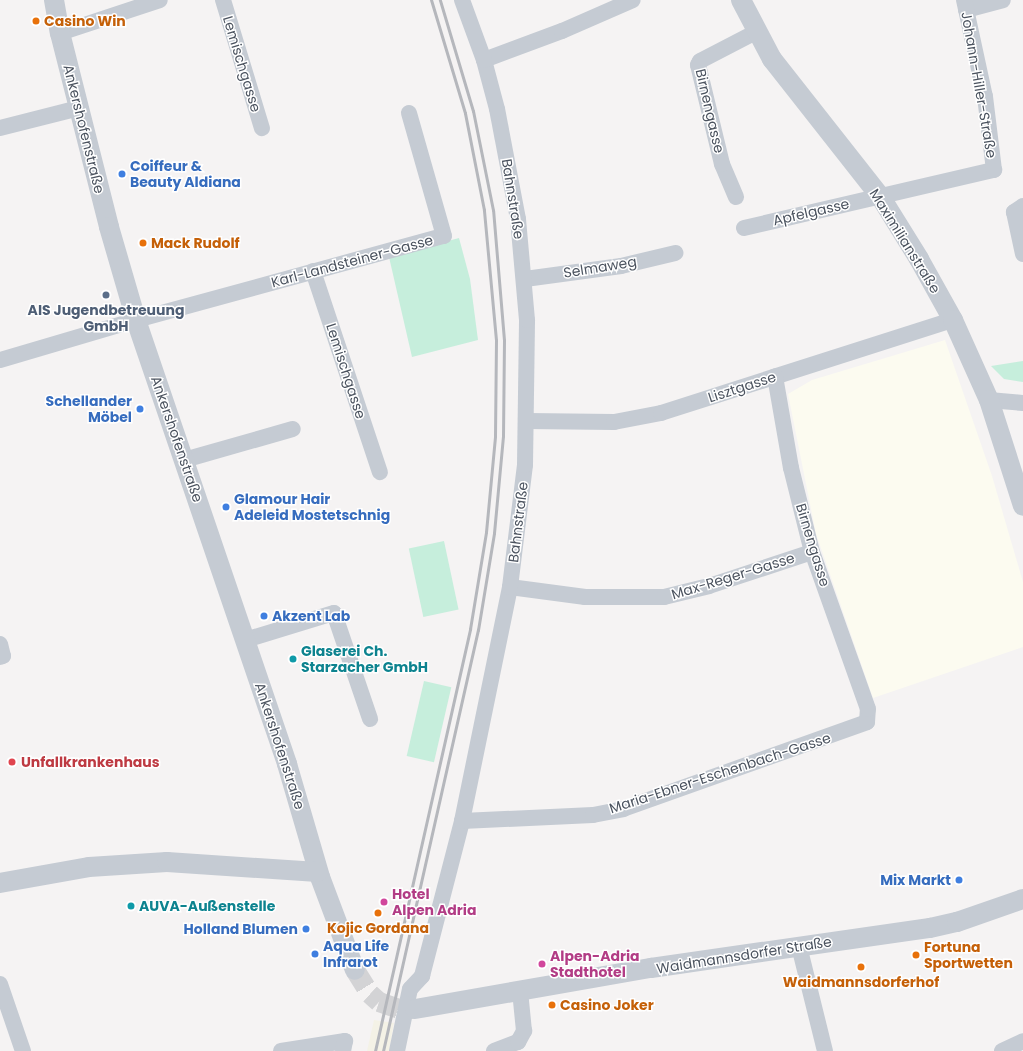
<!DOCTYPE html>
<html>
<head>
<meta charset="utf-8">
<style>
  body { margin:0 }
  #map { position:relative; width:1023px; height:1051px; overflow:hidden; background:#f5f3f3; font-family:Poppins,sans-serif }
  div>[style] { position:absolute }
  .commercial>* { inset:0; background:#fcfbf0 }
  .green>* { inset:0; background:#c6eedc; transform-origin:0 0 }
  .sand>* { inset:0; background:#f4f2e6 }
  .tertiary-tunnel>* { height:20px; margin-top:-10px; transform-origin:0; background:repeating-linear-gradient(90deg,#d3d3d5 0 20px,transparent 0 30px) }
  .minor>* { height:16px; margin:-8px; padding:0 8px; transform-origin:8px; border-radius:8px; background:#c5cbd3 }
  .tertiary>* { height:20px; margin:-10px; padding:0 10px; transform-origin:10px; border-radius:10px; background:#c5cbd3 }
  .rail>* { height:3px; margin:-1.5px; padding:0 1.5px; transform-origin:1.5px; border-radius:1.5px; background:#b5b7bc }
  .dots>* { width:11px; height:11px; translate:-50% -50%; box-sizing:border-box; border:2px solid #fff; border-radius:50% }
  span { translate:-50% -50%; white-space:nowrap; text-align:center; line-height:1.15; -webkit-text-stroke:3px #fff; paint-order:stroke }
  .food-label { font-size:14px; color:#c56008; font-weight:700 }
  .left { translate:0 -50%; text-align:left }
  .street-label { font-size:14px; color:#4b535f }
  .shop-label { font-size:14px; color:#366cbe; font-weight:700 }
  .right { translate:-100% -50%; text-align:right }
  .service-label { font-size:14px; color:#4e5e75; font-weight:700 }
  .culture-label { font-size:14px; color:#0d838f; font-weight:700 }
  .health-label { font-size:14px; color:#be3a42; font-weight:700 }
  .hotel-label { font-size:14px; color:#b23c85; font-weight:700 }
</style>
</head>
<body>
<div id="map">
  <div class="commercial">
    <i style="clip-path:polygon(945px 340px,992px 476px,1023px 582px,1023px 647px,873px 698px,816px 534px,788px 394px,812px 380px)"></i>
  </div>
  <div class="green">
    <i style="clip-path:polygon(459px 238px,470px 279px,478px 340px,412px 357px,389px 257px)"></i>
    <i style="clip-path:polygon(1023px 361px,1023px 382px,1004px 379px,991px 366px)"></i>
    <i style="left:444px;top:541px;width:70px;height:36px;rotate:78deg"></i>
    <i style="left:424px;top:681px;width:28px;height:77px;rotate:13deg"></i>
  </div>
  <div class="sand">
    <i style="clip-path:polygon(374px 1020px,394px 1023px,389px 1051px,367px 1051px)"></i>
  </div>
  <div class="tertiary-tunnel">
    <i style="left:355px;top:970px;width:28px;rotate:58deg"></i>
    <i style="left:370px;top:994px;width:12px;rotate:42deg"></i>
    <i style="left:379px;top:1002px;width:21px;rotate:19deg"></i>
    <i style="left:399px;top:1009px;width:16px"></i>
  </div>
  <div class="minor">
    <i style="left:223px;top:0;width:134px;rotate:73.1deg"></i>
    <i style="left:966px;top:10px;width:38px;rotate:-15deg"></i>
    <i style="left:60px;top:33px;width:105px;rotate:-18.3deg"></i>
    <i style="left:484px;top:60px;width:83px;rotate:-20.4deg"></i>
    <i style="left:562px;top:31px;width:77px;rotate:-23.6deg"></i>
    <i style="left:0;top:128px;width:81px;rotate:-14.2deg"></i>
    <i style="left:736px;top:197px;width:36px;rotate:-113deg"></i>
    <i style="left:722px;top:164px;width:102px;rotate:-103.6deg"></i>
    <i style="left:698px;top:65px;width:4px;rotate:-63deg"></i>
    <i style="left:700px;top:61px;width:63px;rotate:-27.4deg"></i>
    <i style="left:1023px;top:206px;width:11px;rotate:146deg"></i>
    <i style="left:1014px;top:212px;width:43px;rotate:77.9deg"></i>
    <i style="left:744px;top:228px;width:257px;rotate:-13.1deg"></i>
    <i style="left:994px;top:170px;width:74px;rotate:-97deg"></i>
    <i style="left:985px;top:97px;width:99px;rotate:-102.2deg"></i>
    <i style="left:313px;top:271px;width:212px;rotate:71.6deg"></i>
    <i style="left:525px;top:279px;width:97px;rotate:-7.7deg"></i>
    <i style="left:621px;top:266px;width:56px;rotate:-13.5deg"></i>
    <i style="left:0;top:360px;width:142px;rotate:-16.4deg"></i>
    <i style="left:136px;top:320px;width:319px;rotate:-15.3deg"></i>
    <i style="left:444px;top:236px;width:128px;rotate:-105.9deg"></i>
    <i style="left:989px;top:400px;width:34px;rotate:5deg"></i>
    <i style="left:527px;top:421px;width:87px;rotate:0.7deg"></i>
    <i style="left:614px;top:422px;width:48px;rotate:-10.8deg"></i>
    <i style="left:661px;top:413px;width:306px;rotate:-17.7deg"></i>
    <i style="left:184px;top:460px;width:113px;rotate:-15.9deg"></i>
    <i style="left:510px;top:587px;width:76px;rotate:7.6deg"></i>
    <i style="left:585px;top:597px;width:79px"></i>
    <i style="left:664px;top:597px;width:46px;rotate:-13.7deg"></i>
    <i style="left:709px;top:586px;width:108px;rotate:-18.3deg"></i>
    <i style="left:245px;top:640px;width:93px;rotate:-16.9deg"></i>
    <i style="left:334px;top:613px;width:112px;rotate:71.2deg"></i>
    <i style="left:0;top:644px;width:12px;rotate:76deg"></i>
    <i style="left:3px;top:656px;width:3px;rotate:162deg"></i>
    <i style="left:462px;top:821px;width:131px;rotate:-2.6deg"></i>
    <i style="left:593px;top:815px;width:31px;rotate:-11deg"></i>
    <i style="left:623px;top:809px;width:259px;rotate:-19.6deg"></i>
    <i style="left:867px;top:722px;width:13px;rotate:-86deg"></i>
    <i style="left:868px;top:709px;width:167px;rotate:-109.6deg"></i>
    <i style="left:812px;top:552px;width:87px;rotate:-104deg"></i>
    <i style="left:791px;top:468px;width:93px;rotate:-99.9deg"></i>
    <i style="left:799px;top:946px;width:108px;rotate:76.1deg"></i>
    <i style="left:0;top:984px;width:71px;rotate:71.1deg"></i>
    <i style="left:281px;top:1051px;width:65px;rotate:-8.9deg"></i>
    <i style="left:345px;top:1041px;width:10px;rotate:101deg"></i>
    <i style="left:397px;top:1051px;width:63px;rotate:-78.2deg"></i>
    <i style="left:410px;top:989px;width:18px;rotate:-47deg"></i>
    <i style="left:422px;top:976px;width:160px;rotate:-75.5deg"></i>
    <i style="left:462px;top:821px;width:239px;rotate:-78.4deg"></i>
    <i style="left:510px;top:587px;width:123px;rotate:-83deg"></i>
    <i style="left:525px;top:465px;width:145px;rotate:-89.2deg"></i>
    <i style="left:527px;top:320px;width:101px;rotate:-95.1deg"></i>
    <i style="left:518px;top:219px;width:112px;rotate:-100.8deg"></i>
    <i style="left:497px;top:109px;width:51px;rotate:-104.9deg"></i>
    <i style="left:484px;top:60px;width:64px;rotate:-110.1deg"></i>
    <i style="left:494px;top:1051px;width:26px;rotate:-21deg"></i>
    <i style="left:518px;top:1042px;width:13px;rotate:-61deg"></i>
    <i style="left:524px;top:1031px;width:40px;rotate:-95.7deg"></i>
    <i style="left:1002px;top:1051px;width:23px;rotate:-25deg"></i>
  </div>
  <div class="tertiary">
    <i style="left:54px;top:0;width:34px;rotate:80deg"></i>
    <i style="left:60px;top:33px;width:200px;rotate:75.8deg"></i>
    <i style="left:109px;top:227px;width:97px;rotate:73.8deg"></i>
    <i style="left:136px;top:320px;width:469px;rotate:71.2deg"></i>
    <i style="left:287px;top:764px;width:118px;rotate:73.7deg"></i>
    <i style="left:320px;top:877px;width:99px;rotate:69.4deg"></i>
    <i style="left:741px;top:0;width:67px;rotate:62.3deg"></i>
    <i style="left:772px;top:59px;width:174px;rotate:51.8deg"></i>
    <i style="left:880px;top:196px;width:74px;rotate:58.2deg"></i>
    <i style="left:919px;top:259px;width:70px;rotate:60.9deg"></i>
    <i style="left:953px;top:320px;width:88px;rotate:65.8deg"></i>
    <i style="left:989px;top:400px;width:111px;rotate:72.2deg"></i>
    <i style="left:0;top:883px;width:90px;rotate:-10.2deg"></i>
    <i style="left:89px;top:867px;width:78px;rotate:-3.7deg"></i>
    <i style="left:167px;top:862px;width:151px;rotate:3.8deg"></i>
    <i style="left:415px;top:1009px;width:240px;rotate:-9.9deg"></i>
    <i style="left:651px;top:968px;width:282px;rotate:-8.2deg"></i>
    <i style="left:930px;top:928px;width:28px;rotate:-13deg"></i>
    <i style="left:957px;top:922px;width:70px;rotate:-19.2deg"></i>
  </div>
  <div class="rail">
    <i style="left:375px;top:1051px;width:433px;rotate:-77.3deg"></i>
    <i style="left:470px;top:629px;width:98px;rotate:-80.6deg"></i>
    <i style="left:486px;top:532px;width:96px;rotate:-84.6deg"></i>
    <i style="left:495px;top:436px;width:96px;rotate:-89.4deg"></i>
    <i style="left:496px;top:340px;width:131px;rotate:-95.3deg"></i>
    <i style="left:484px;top:210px;width:99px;rotate:-101.1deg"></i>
    <i style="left:465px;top:113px;width:118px;rotate:-106.7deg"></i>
    <i style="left:383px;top:1051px;width:432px;rotate:-77.3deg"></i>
    <i style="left:478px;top:630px;width:98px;rotate:-80.6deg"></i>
    <i style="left:494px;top:533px;width:97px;rotate:-84.7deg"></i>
    <i style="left:503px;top:436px;width:96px;rotate:-89.4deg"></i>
    <i style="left:504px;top:340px;width:130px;rotate:-94.8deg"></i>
    <i style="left:493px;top:210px;width:101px;rotate:-101.4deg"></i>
    <i style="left:473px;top:111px;width:116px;rotate:-106.6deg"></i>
  </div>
  <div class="dots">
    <i style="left:36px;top:21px;background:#e8710a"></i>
    <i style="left:122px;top:174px;background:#3f7fe0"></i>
    <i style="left:143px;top:243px;background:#e8710a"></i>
    <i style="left:106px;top:295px;background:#5c6f8a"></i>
    <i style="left:140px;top:409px;background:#3f7fe0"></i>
    <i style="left:226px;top:507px;background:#3f7fe0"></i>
    <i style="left:264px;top:616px;background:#3f7fe0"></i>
    <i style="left:293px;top:659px;background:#0f9aa8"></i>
    <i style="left:12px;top:762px;background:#e0444e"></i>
    <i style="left:959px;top:880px;background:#3f7fe0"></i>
    <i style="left:384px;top:902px;background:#d1479c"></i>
    <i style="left:131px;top:906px;background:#0f9aa8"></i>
    <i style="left:378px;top:913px;background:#e8710a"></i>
    <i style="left:306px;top:929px;background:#3f7fe0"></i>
    <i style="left:315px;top:954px;background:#3f7fe0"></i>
    <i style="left:916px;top:955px;background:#e8710a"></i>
    <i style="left:542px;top:964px;background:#d1479c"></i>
    <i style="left:861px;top:967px;background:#e8710a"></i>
    <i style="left:552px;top:1005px;background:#e8710a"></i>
  </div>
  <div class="food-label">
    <span class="left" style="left:44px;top:21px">Casino Win</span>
    <span class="left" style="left:151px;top:243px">Mack Rudolf</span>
    <span style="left:378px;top:928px">Kojic Gordana</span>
    <span class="left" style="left:924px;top:955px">Fortuna<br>Sportwetten</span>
    <span style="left:861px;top:982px">Waidmannsdorferhof</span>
    <span class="left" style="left:560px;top:1005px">Casino Joker</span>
  </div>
  <div class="street-label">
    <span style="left:242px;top:64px;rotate:73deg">Lemischgasse</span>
    <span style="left:979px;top:85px;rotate:80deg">Johann-Hiller-Straße</span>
    <span style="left:710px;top:111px;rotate:77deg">Birnengasse</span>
    <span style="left:84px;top:129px;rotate:76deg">Ankershofenstraße</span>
    <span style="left:513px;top:199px;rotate:81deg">Bahnstraße</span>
    <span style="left:811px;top:212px;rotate:-13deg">Apfelgasse</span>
    <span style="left:905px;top:241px;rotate:58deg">Maximilianstraße</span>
    <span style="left:352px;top:261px;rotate:-15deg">Karl-Landsteiner-Gasse</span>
    <span style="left:600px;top:267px;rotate:-9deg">Selmaweg</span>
    <span style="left:346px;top:371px;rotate:72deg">Lemischgasse</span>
    <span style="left:742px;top:387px;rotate:-18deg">Lisztgasse</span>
    <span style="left:177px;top:439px;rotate:71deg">Ankershofenstraße</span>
    <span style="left:518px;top:522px;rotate:-83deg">Bahnstraße</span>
    <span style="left:813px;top:545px;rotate:73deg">Birnengasse</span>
    <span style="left:733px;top:576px;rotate:-17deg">Max-Reger-Gasse</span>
    <span style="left:280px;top:746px;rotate:72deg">Ankershofenstraße</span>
    <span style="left:720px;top:773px;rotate:-18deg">Maria-Ebner-Eschenbach-Gasse</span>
    <span style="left:744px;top:955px;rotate:-9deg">Waidmannsdorfer Straße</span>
  </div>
  <div class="shop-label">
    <span class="left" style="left:130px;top:174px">Coiffeur &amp;<br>Beauty Aldiana</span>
    <span class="right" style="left:132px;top:409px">Schellander<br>Möbel</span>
    <span class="left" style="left:234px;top:507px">Glamour Hair<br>Adeleid Mostetschnig</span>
    <span class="left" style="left:272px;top:616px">Akzent Lab</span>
    <span class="right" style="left:951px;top:880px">Mix Markt</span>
    <span class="right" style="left:298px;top:929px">Holland Blumen</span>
    <span class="left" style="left:323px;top:954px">Aqua Life<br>Infrarot</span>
  </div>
  <div class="service-label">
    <span style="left:106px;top:318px">AIS Jugendbetreuung<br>GmbH</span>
  </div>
  <div class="culture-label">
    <span class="left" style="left:301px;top:659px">Glaserei Ch.<br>Starzacher GmbH</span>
    <span class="left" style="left:139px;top:906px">AUVA-Außenstelle</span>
  </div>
  <div class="health-label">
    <span class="left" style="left:21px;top:762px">Unfallkrankenhaus</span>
  </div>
  <div class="hotel-label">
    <span class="left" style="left:392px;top:902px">Hotel<br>Alpen Adria</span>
    <span class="left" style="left:550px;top:964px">Alpen-Adria<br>Stadthotel</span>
  </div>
</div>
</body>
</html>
